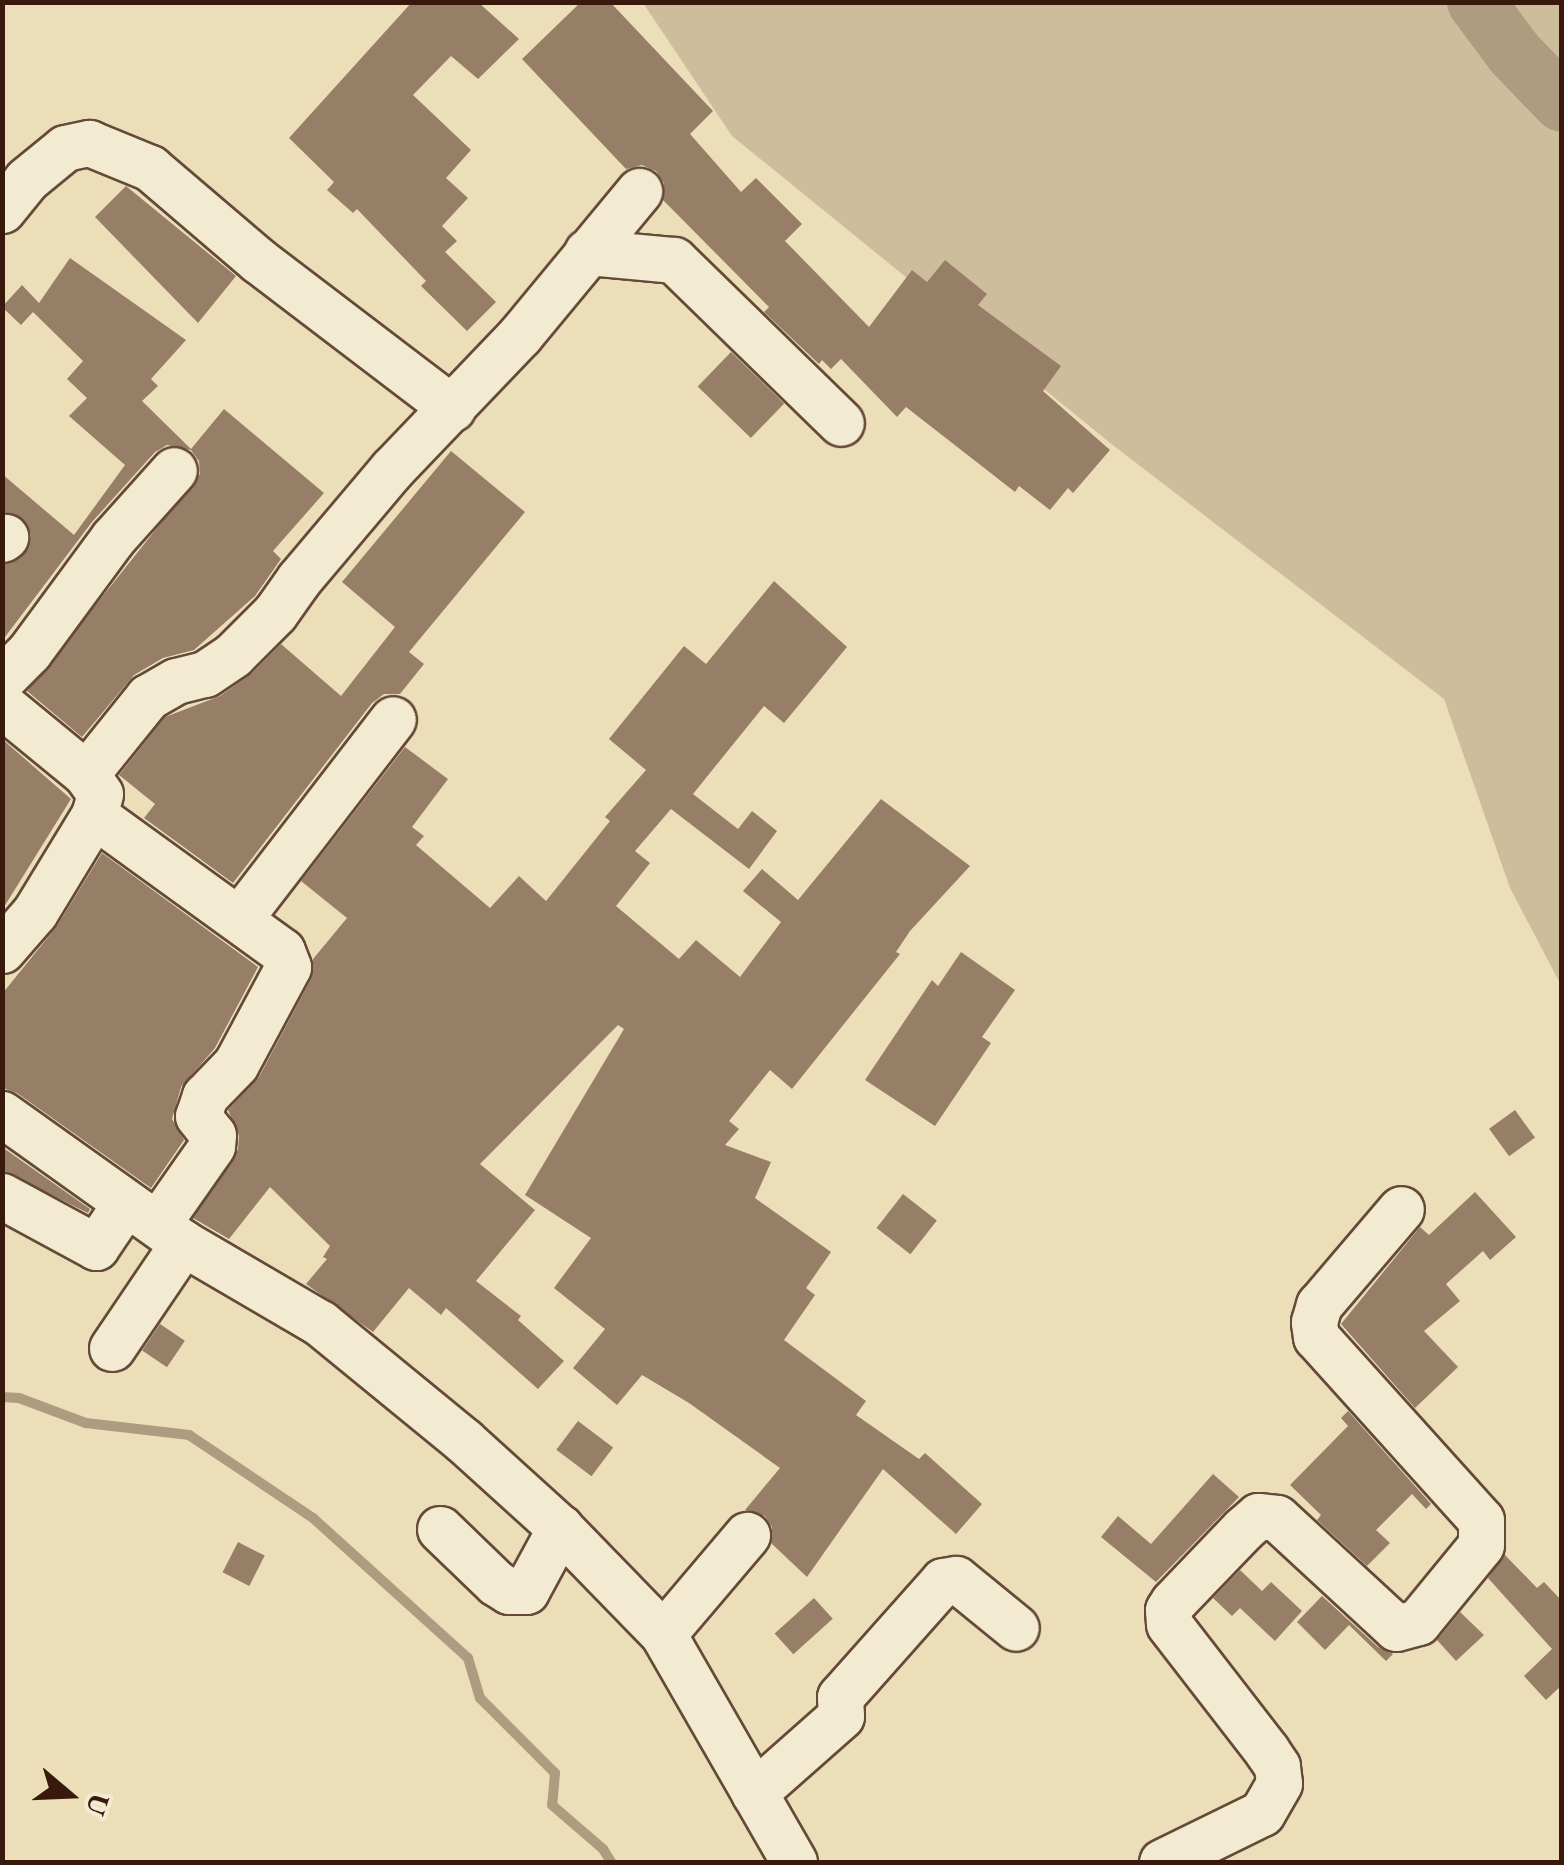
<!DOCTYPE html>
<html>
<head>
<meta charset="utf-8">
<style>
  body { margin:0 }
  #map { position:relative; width:1564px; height:1865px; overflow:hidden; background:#eddeba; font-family:"EB Garamond",serif }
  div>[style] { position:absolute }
  .green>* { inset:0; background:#cebd9c }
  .stream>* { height:10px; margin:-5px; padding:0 5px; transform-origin:5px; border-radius:5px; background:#af9b7f }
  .river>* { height:58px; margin:-29px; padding:0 29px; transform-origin:29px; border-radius:29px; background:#af9b7f }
  .building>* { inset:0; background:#967f66; transform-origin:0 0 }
  .roads { filter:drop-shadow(2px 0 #654a38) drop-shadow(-2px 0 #654a38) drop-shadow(0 2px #654a38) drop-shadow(0 -2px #654a38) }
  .minor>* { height:45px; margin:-22.5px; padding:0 22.5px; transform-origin:22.5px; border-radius:22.5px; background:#f3ead2 }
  span { translate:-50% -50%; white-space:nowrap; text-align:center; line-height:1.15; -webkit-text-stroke:9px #f3ead2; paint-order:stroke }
  .frame { position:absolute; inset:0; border:5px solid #38190c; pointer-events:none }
  .north { position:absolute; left:20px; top:1745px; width:100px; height:100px; -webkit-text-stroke:8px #f3ead2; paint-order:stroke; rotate:109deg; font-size:28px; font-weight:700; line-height:40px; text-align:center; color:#38190c }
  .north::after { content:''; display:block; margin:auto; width:35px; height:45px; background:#38190c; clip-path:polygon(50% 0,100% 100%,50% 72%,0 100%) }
</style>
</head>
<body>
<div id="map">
  <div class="green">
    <i style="clip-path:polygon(643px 3px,1561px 3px,1561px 985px,1510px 888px,1444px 699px,1114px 446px,732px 136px)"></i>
  </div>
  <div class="stream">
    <i style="left:2px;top:1397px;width:17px;rotate:3deg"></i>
    <i style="left:19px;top:1398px;width:72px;rotate:20.5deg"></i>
    <i style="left:86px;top:1423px;width:104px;rotate:6.6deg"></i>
    <i style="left:189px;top:1435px;width:149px;rotate:33.8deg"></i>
    <i style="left:313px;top:1518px;width:209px;rotate:42.1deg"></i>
    <i style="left:468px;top:1658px;width:42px;rotate:73.3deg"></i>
    <i style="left:480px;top:1698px;width:106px;rotate:45deg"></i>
    <i style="left:555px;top:1773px;width:32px;rotate:95deg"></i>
    <i style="left:552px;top:1805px;width:67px;rotate:40.8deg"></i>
    <i style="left:603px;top:1849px;width:15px;rotate:58deg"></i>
  </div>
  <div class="river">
    <i style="left:1476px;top:2px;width:64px;rotate:53.3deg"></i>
    <i style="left:1514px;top:53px;width:69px;rotate:46.2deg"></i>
  </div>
  <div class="building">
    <i style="clip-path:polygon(412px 2px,478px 2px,519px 39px,478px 79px,451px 56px,413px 95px,471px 150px,446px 178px,468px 198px,442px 226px,457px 241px,445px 252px,496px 302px,467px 331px,421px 286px,426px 281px,357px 209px,353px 213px,327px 190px,334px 182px,289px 138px)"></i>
    <i style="clip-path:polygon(581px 2px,610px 2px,713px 111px,690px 134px,741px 192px,756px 178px,802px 224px,785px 241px,869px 327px,912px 270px,927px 282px,945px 260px,987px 294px,978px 305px,1061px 366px,1043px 391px,1110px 450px,1073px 493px,1068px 488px,1050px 510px,1019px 486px,1015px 492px,906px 407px,897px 417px,841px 359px,831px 369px,822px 360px,819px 364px,764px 312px,769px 307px,663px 200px,664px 183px,656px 171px,642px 165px,626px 169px,522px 59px)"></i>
    <i style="clip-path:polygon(126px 186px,236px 276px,198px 323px,95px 217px)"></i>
    <i style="clip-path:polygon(70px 258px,186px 340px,151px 379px,158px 386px,142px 401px,191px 449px,224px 409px,324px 493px,273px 551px,281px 559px,255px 596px,194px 650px,163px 658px,134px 675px,82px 737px,27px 691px,200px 474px,199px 461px,191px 450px,167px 445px,155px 452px,92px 522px,2px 641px,2px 565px,20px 558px,31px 536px,26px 522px,2px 511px,2px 474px,74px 535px,125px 465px,69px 416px,87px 398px,67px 379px,83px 361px,33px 312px,21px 325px,2px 307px,22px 285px,39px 303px)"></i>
    <i style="left:731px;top:352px;width:74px;height:48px;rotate:44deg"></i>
    <i style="clip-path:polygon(451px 451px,525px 512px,409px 652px,424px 664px,400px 694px,384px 694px,372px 703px,233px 883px,144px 818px,155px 804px,119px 775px,165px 717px,220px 696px,251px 674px,281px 644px,341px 696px,395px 627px,342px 582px)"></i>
    <i style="clip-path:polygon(774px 581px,847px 647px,784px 723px,764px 706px,693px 794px,738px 829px,752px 811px,777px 831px,749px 869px,671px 809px,635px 851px,650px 863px,616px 906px,679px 959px,696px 940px,740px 977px,781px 922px,743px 891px,762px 869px,798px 900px,881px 799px,970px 866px,910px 931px,896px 952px,900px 954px,792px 1089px,770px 1070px,729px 1121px,739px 1129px,725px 1145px,771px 1162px,755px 1198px,831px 1252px,806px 1288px,815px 1295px,784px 1340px,866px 1401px,856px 1415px,919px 1459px,925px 1453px,982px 1504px,956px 1534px,883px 1469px,807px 1577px,771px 1543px,772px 1527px,765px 1516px,745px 1510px,780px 1468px,689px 1403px,642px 1375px,617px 1405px,573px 1368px,605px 1329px,554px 1288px,591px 1238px,525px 1195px,624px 1029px,618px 1025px,480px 1164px,535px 1210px,476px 1281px,521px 1316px,518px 1320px,564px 1361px,538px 1389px,446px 1308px,441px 1315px,409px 1288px,373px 1332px,306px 1284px,327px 1259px,323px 1257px,330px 1246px,270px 1187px,229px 1239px,193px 1218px,238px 1149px,239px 1136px,228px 1110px,259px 1077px,311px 979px,313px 959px,347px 918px,301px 881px,405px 747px,448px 779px,412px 827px,424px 836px,416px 845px,490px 908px,519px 876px,546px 901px,610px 821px,605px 817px,646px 770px,609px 739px,684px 646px,706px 664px)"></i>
    <i style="clip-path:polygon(2px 739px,71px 799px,4px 907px,2px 906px)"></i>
    <i style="clip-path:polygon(102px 853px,258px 967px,215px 1048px,181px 1087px,172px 1119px,184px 1140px,151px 1188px,17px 1093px,2px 1088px,2px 994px,57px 926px)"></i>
    <i style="clip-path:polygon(961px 952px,1015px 990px,982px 1037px,991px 1043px,935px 1126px,865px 1080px,932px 980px,938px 986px)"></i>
    <i style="left:1515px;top:1110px;width:34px;height:32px;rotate:54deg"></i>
    <i style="clip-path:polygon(2px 1147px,90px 1209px,88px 1213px,2px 1170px)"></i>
    <i style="clip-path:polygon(1475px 1192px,1516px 1237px,1490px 1260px,1483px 1251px,1446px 1284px,1460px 1301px,1424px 1331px,1458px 1367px,1415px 1408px,1341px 1324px,1420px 1227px,1429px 1235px)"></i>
    <i style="left:903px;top:1194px;width:43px;height:43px;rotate:38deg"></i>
    <i style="left:160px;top:1324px;width:30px;height:32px;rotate:34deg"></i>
    <i style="clip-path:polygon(1348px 1411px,1431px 1504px,1426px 1509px,1412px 1494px,1376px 1530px,1390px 1543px,1367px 1566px,1317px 1520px,1321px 1515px,1290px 1485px,1348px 1426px,1341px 1418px)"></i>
    <i style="left:578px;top:1421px;width:44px;height:36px;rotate:37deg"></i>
    <i style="clip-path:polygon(1213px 1474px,1239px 1497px,1156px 1582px,1101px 1537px,1118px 1516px,1151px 1544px)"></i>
    <i style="left:238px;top:1542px;width:30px;height:34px;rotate:27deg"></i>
    <i style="clip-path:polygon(1504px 1554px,1537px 1588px,1544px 1582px,1562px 1601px,1562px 1685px,1546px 1700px,1524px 1676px,1552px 1649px,1488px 1578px)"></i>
    <i style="clip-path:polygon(1240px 1570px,1262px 1591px,1271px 1582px,1302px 1611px,1275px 1641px,1240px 1608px,1232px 1616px,1213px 1598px)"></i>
    <i style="clip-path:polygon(1322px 1596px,1378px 1647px,1393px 1654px,1386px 1661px,1349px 1625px,1325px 1650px,1297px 1622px)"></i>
    <i style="left:814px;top:1598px;width:28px;height:53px;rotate:48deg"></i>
    <i style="clip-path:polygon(1460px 1612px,1484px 1635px,1456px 1661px,1437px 1640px)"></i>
  </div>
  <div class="roads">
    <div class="minor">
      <i style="left:2px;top:210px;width:38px;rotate:-51deg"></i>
      <i style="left:26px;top:180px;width:50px;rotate:-39.4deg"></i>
      <i style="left:65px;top:148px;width:25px;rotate:-12deg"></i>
      <i style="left:89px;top:143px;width:66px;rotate:22.3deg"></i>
      <i style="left:150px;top:168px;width:143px;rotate:40.5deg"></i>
      <i style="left:259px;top:261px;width:243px;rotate:37.3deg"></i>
      <i style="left:587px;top:252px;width:87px;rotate:5.3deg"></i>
      <i style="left:674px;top:260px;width:233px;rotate:44.3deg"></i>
      <i style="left:2px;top:539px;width:4px;rotate:-34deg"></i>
      <i style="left:2px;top:679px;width:38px;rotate:-45deg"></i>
      <i style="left:29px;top:652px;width:142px;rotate:-53.6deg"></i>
      <i style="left:113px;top:538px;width:91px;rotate:-48.1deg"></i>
      <i style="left:2px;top:705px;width:109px;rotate:39.4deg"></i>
      <i style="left:86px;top:774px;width:24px;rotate:55deg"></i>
      <i style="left:100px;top:794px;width:22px;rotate:106deg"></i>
      <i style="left:94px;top:815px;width:232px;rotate:35.9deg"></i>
      <i style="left:282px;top:951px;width:17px;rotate:69deg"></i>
      <i style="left:288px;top:967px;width:110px;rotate:118.2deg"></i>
      <i style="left:236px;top:1064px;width:45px;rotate:134.1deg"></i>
      <i style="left:205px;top:1096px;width:21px;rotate:109deg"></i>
      <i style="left:198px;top:1116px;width:24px;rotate:52deg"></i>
      <i style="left:213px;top:1135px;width:11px;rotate:95deg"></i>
      <i style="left:212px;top:1146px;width:94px;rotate:125deg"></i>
      <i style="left:86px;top:774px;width:99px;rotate:-51.2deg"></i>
      <i style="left:148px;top:697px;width:32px;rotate:-30deg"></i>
      <i style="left:176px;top:681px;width:30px;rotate:-14deg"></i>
      <i style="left:205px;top:674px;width:34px;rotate:-34deg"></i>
      <i style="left:233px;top:655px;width:59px;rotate:-45deg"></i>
      <i style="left:275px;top:613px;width:42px;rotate:-54.8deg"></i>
      <i style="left:299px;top:579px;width:144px;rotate:-49.8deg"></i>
      <i style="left:392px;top:469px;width:185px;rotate:-46.3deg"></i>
      <i style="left:520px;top:335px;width:187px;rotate:-50.4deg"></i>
      <i style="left:239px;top:919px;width:252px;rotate:-52.4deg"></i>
      <i style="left:2px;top:950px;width:50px;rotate:-49deg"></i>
      <i style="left:35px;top:912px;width:114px;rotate:-58.7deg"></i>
      <i style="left:2px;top:1114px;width:222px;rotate:35.5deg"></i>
      <i style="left:183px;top:1243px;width:159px;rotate:30.3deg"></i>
      <i style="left:320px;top:1323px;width:186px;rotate:39.3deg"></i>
      <i style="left:464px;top:1441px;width:130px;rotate:42.2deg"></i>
      <i style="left:560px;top:1528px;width:148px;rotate:45.8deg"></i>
      <i style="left:663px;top:1634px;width:263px;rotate:60.1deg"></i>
      <i style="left:2px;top:1196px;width:107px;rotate:28.5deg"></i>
      <i style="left:96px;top:1247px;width:52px;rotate:-56deg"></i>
      <i style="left:112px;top:1348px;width:127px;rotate:-55.9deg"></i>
      <i style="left:440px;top:1529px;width:78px;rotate:44deg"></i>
      <i style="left:496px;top:1583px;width:15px;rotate:32deg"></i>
      <i style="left:509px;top:1591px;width:17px"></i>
      <i style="left:526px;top:1591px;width:72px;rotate:-61.6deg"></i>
      <i style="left:663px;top:1634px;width:130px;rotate:-49.7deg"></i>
      <i style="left:754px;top:1793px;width:116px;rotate:-41.5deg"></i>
      <i style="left:841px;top:1716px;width:19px;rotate:-93deg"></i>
      <i style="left:840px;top:1697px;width:155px;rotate:-48.4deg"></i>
      <i style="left:943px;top:1581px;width:13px;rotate:-9deg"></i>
      <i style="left:956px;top:1579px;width:77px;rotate:39.2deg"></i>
      <i style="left:1162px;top:1862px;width:111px;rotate:-26.1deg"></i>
      <i style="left:1262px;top:1813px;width:34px;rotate:-60deg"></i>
      <i style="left:1279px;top:1783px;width:17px;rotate:-97deg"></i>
      <i style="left:1277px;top:1766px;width:18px;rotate:-124deg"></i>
      <i style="left:1267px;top:1751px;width:160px;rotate:-127.7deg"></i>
      <i style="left:1169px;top:1624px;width:14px;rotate:-94deg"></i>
      <i style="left:1168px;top:1610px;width:9px;rotate:-58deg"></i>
      <i style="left:1173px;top:1602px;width:101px;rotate:-46.2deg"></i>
      <i style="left:1243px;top:1529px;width:20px;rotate:-41deg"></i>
      <i style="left:1258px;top:1516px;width:19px;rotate:6deg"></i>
      <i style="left:1277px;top:1518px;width:162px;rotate:42.7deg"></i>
      <i style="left:1396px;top:1628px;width:23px;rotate:-15deg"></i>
      <i style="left:1418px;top:1622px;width:99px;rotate:-50.7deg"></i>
      <i style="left:1481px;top:1545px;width:25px;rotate:-90deg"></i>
      <i style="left:1481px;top:1520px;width:246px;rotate:-132deg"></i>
      <i style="left:1316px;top:1337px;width:15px;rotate:-98deg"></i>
      <i style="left:1314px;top:1322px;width:18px;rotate:-74deg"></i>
      <i style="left:1319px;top:1305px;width:126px;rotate:-49.5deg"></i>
    </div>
  </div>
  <div class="frame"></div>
  <div class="north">U</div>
</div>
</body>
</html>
